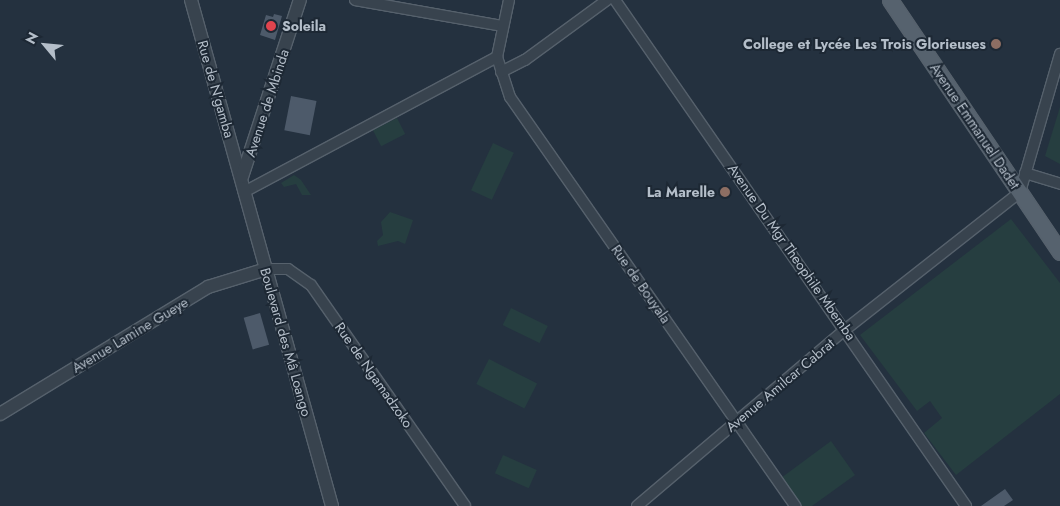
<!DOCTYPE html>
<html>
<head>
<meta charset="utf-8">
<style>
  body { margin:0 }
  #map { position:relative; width:1060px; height:506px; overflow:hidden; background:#24313f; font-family:Jost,sans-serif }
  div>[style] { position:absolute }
  .green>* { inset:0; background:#263e40; transform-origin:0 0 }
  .building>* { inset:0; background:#4d5a6a; transform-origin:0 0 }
  .roads { filter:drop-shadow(1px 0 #56616c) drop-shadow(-1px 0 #56616c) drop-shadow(0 1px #56616c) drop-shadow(0 -1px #56616c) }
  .minor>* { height:10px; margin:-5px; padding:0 5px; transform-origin:5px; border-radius:5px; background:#38434e }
  .tertiary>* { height:12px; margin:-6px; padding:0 6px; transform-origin:6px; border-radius:6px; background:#38434e }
  .primary>* { height:15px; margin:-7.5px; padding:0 7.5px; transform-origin:7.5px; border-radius:7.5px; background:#56626e }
  .dots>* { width:14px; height:14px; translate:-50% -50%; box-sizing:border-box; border:2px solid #1d2834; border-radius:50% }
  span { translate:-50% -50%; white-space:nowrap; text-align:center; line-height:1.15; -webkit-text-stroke:4px #1d2834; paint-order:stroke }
  .poi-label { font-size:14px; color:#b4bec9; font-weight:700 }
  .left { translate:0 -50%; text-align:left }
  .right { translate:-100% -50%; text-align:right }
  .street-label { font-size:14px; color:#b4bec9 }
  .north { position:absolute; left:20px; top:20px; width:50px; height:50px; -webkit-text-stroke:4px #1d2834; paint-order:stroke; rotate:298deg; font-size:14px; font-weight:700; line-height:20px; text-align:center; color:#b4bec9 }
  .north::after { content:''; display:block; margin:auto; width:18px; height:22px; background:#b4bec9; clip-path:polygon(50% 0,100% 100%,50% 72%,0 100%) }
</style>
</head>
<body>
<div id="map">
  <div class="green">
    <i style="clip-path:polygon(1060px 107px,1060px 164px,1045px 156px)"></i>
    <i style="left:397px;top:118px;width:18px;height:27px;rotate:63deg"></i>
    <i style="left:493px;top:143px;width:23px;height:52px;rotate:25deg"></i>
    <i style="clip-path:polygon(294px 175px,301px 180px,311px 195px,302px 195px,296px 184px,284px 187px,281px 183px)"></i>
    <i style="clip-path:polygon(390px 212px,413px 220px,405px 244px,398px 241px,378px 246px,377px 241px,383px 235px,381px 222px)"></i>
    <i style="clip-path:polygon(1011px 219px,1060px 283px,1060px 394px,956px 475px,924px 433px,942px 418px,930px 401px,917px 411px,860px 335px)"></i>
    <i style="left:511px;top:308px;width:41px;height:19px;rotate:26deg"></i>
    <i style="left:489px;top:359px;width:54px;height:28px;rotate:27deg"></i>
    <i style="clip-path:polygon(831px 441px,855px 475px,812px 506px,801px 506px,781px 478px)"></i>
    <i style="left:503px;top:455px;width:37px;height:20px;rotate:24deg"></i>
  </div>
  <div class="building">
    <i style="clip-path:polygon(274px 14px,282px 16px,275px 40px,260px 35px,266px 15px,273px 17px)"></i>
    <i style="left:291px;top:96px;width:26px;height:35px;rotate:11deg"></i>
    <i style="left:260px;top:313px;width:33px;height:17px;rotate:74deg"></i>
    <i style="clip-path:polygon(1005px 489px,1013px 500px,1004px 506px,981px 506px)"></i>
  </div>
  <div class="roads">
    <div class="minor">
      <i style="left:355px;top:0;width:149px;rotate:10deg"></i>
      <i style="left:509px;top:0;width:58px;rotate:101.9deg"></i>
      <i style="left:497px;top:57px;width:42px;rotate:72deg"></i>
      <i style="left:510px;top:97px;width:499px;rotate:55.1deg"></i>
      <i style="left:615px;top:0;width:616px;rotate:55.25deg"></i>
      <i style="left:501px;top:72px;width:27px;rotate:-27deg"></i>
      <i style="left:525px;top:60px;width:102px;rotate:-36.2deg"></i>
      <i style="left:1025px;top:173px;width:37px;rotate:17deg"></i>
      <i style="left:244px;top:192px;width:287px;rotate:-28.1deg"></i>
      <i style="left:266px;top:269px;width:22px"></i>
      <i style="left:288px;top:269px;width:28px;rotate:35deg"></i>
      <i style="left:311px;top:285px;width:269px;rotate:55.1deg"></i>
      <i style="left:637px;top:506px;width:274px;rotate:-40.3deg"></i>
      <i style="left:846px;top:329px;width:221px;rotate:-38.2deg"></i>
      <i style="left:1020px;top:192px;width:144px;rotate:-73.8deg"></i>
    </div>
    <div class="tertiary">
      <i style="left:191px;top:0;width:525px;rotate:74.43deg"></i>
      <i style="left:242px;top:177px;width:186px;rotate:-71.9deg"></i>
      <i style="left:0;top:414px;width:244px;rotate:-31.4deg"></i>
      <i style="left:208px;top:287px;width:61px;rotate:-17.2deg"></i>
    </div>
    <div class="primary">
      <i style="left:890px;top:0;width:304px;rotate:56deg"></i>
    </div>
  </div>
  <div class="dots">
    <i style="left:271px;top:26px;background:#e0444e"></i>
    <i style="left:996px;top:44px;background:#8d6e63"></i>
    <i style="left:725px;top:192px;background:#8d6e63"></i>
  </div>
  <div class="poi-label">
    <span class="left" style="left:282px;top:26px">Soleila</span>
    <span class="right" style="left:986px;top:44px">College et Lycée Les Trois Glorieuses</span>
    <span class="right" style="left:715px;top:192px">La Marelle</span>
  </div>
  <div class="street-label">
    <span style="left:216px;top:89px;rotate:74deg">Rue de N'gamba</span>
    <span style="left:267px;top:103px;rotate:-72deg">Avenue de Mbinda</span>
    <span style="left:975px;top:126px;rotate:56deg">Avenue Emmanuel Dadet</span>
    <span style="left:792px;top:252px;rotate:55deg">Avenue Du Mgr Theophile Mbemba</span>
    <span style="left:641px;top:284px;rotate:55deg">Rue de Bouyala</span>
    <span style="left:130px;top:335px;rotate:-31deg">Avenue Lamine Gueye</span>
    <span style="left:286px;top:342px;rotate:74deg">Boulevard des Mâ Loango</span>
    <span style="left:374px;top:375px;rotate:55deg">Rue de Ngamadzoko</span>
    <span style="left:780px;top:385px;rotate:-40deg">Avenue Amilcar Cabrat</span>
  </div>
  <div class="north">N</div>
</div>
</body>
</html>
